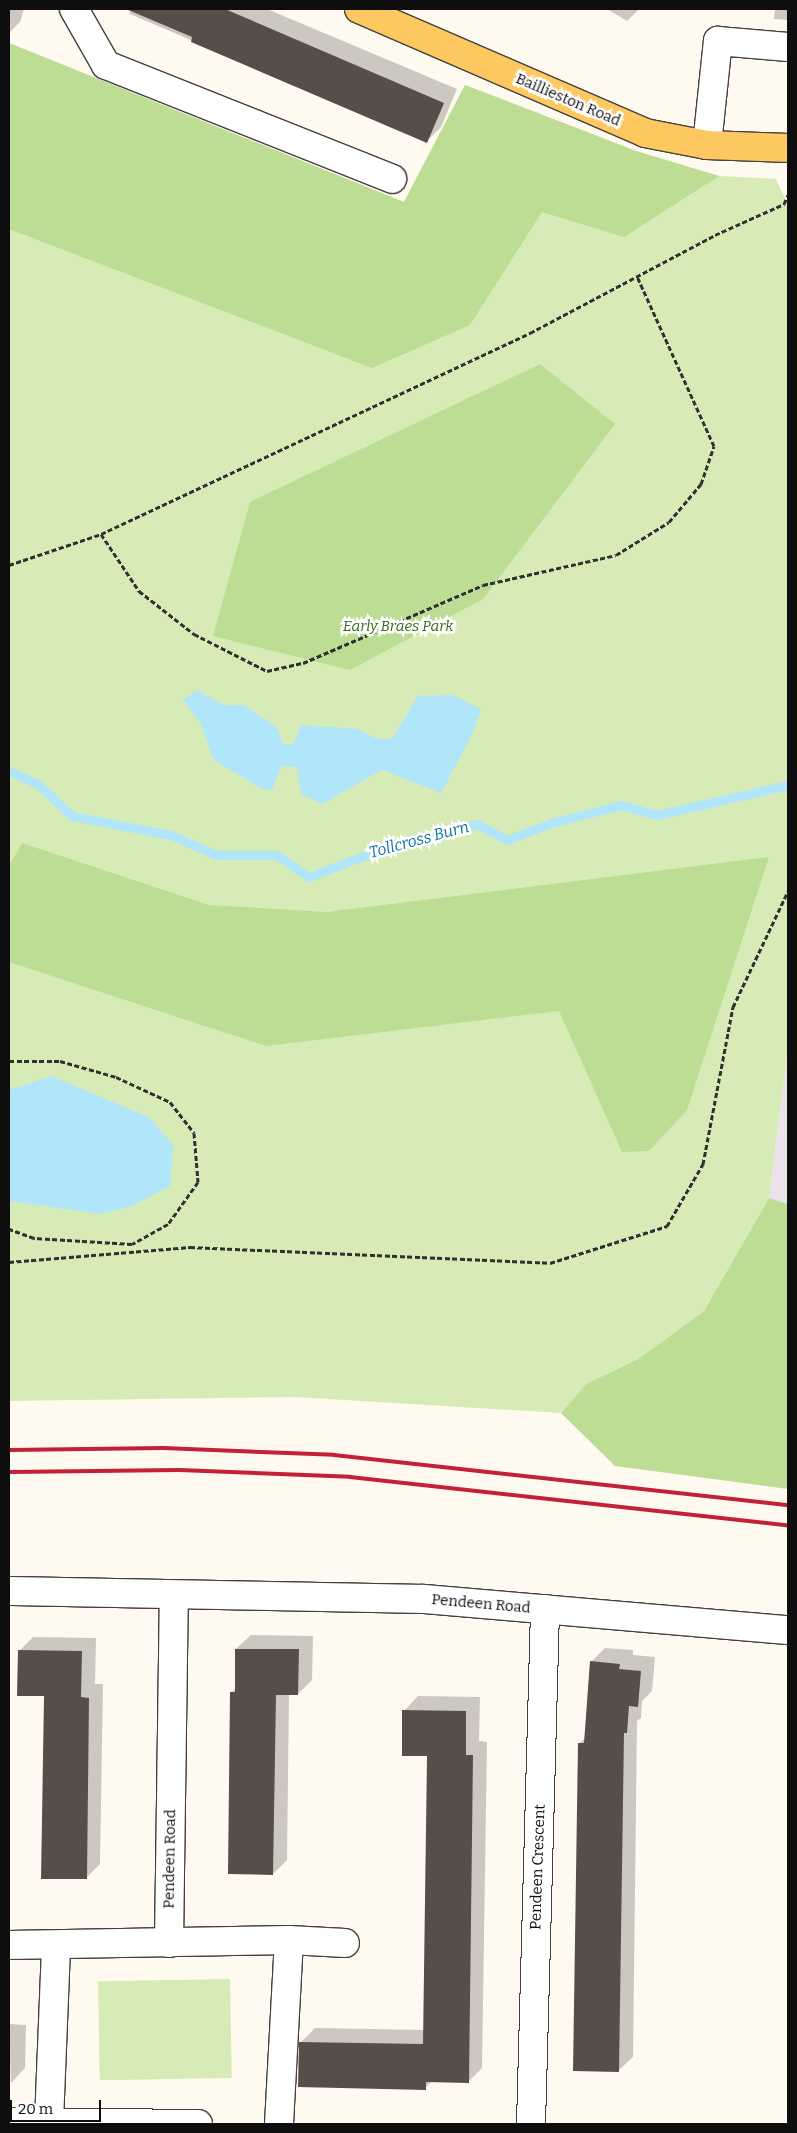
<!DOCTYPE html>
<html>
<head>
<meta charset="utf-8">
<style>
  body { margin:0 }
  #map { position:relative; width:797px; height:2133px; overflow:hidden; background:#fffaef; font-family:Bitter,serif }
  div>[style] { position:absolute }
  .industrial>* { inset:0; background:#ebe2ed }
  .green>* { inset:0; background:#d7ebb7; transform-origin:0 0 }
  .forest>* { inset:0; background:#bddd95 }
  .water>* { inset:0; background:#b1e5f9 }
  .shadow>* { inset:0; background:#0003 }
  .stream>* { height:9px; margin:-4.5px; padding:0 4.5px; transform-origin:4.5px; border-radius:4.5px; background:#b1e5f9 }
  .building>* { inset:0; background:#574e4a }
  .path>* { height:3px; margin-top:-1.5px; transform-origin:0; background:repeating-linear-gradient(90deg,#303030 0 5px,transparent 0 7.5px) }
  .roads { filter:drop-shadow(1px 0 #414141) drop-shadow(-1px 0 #414141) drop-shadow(0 1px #414141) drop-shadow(0 -1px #414141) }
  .minor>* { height:28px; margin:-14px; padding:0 14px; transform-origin:14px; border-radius:14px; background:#fff }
  .major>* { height:28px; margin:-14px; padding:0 14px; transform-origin:14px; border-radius:14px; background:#fec860 }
  .rail>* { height:4px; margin:-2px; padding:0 2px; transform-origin:2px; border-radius:2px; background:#c42038 }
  span { translate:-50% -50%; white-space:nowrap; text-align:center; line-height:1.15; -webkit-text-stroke:5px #fff; paint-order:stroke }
  .street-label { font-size:15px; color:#0e0e0e }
  .park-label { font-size:15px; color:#33691b; font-style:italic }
  .water-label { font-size:16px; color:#1174a6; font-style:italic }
  .frame { position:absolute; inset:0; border:10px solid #0e0e0e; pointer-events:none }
  .scale { position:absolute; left:10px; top:2100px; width:91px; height:22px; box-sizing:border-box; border:2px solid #0e0e0e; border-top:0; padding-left:6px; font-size:15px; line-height:18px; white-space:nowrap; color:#0e0e0e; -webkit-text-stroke:4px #fff; paint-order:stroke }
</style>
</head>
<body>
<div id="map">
  <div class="industrial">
    <i style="clip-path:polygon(788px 1049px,788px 1204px,769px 1198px)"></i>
  </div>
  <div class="green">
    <i style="clip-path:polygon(9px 43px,404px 202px,465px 85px,636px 151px,719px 176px,776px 179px,788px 205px,788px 1049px,769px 1198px,704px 1311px,638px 1359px,586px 1384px,561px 1413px,295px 1397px,9px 1401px)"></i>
    <i style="left:230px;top:1979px;width:99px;height:132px;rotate:89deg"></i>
  </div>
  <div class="forest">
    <i style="clip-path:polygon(9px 43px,404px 202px,465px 85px,636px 151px,719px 176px,624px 237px,542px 212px,470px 325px,372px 368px,9px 229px)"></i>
    <i style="clip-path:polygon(540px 364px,615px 424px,483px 599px,350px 670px,213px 636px,250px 502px)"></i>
    <i style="clip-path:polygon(22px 843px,209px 905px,327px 912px,769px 857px,687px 1110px,649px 1151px,622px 1152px,559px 1011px,266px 1046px,9px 962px,9px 866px)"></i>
    <i style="clip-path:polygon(769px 1198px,788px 1204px,788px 1489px,615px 1466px,561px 1413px,586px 1384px,638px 1359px,704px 1311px)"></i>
  </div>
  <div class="water">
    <i style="clip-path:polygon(197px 690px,224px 705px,244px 705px,277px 728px,283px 744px,293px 745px,301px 725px,359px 729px,375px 738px,392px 739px,418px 696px,453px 695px,481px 709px,472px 735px,441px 793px,382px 770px,322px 804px,301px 794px,297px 767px,281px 766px,272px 790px,260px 788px,213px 759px,201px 724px,183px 700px)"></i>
    <i style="clip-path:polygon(51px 1076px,149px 1117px,173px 1145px,170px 1186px,132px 1206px,102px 1214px,9px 1201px,9px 1090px)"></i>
  </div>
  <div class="shadow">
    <i style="clip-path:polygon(9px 9px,24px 9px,20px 22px,9px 33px)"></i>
    <i style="clip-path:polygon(130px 9px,267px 9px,457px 89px,441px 127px,427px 141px,130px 14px)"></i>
    <i style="clip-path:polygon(607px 9px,639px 9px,627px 21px)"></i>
    <i style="clip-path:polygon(775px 9px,788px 9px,788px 20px,774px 19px)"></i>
    <i style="clip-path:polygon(251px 1635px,313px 1636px,312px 1680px,298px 1694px,289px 1694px,287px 1860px,273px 1874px,232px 1692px,236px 1688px,236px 1649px)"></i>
    <i style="clip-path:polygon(33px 1637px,96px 1638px,95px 1684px,103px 1684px,100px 1864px,86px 1878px,45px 1695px,19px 1651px)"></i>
    <i style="clip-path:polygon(605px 1648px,633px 1650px,633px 1655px,655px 1657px,652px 1691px,642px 1701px,641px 1718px,637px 1721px,633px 2057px,618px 2071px,579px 1744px,585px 1738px,591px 1662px)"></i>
    <i style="clip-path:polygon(418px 1696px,480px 1697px,479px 1741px,487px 1742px,482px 2068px,468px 2082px,432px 2081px,425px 2088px,300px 2043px,315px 2028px,425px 2030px,429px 1755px,404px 1711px)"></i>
    <i style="clip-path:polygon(9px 2024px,26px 2025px,25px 2068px,11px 2083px)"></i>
  </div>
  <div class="stream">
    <i style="left:9px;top:771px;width:32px;rotate:24deg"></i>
    <i style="left:38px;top:784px;width:47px;rotate:43.3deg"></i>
    <i style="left:72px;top:816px;width:101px;rotate:10.9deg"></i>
    <i style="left:171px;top:835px;width:49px;rotate:24deg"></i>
    <i style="left:216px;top:855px;width:61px"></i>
    <i style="left:277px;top:855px;width:39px;rotate:35deg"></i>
    <i style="left:309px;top:877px;width:86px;rotate:-21.2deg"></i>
    <i style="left:389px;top:846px;width:91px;rotate:-14deg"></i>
    <i style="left:477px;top:824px;width:34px;rotate:28deg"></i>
    <i style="left:507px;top:840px;width:47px;rotate:-21.1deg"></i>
    <i style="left:551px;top:823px;width:72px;rotate:-14.4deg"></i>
    <i style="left:621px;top:805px;width:37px;rotate:16deg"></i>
    <i style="left:657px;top:815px;width:134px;rotate:-12.9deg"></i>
  </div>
  <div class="building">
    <i style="clip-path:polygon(126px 9px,225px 9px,444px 103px,427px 143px,191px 42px,192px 37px)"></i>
    <i style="clip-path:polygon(235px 1649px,299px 1649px,298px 1695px,276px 1695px,273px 1875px,228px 1874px,230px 1692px,235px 1692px)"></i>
    <i style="clip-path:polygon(18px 1650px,82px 1651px,81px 1697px,89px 1698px,87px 1879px,41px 1879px,44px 1696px,17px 1696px)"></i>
    <i style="clip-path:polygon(590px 1661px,620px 1664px,619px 1669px,641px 1671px,638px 1707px,629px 1706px,627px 1733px,624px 1733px,619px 2072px,573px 2071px,578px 1743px,584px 1743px)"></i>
    <i style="clip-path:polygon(402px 1710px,466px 1711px,466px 1755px,473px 1755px,469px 2083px,426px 2082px,426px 2090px,298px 2087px,299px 2042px,423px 2044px,427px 1756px,402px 1756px)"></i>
  </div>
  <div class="path">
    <i style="left:101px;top:534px;width:69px;rotate:56.3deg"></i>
    <i style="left:139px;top:591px;width:70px;rotate:38deg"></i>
    <i style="left:194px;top:634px;width:82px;rotate:26.9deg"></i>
    <i style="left:267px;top:671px;width:37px;rotate:-13deg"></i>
    <i style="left:303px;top:663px;width:196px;rotate:-23.4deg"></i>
    <i style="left:483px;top:585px;width:136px;rotate:-12.7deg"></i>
    <i style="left:616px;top:555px;width:62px;rotate:-31.9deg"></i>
    <i style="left:669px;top:522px;width:50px;rotate:-49.9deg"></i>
    <i style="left:701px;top:484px;width:40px;rotate:-71.1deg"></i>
    <i style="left:714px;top:446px;width:187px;rotate:-114.4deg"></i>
    <i style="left:9px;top:565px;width:97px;rotate:-18.6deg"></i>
    <i style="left:101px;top:534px;width:474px;rotate:-25.1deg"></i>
    <i style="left:530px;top:333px;width:209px;rotate:-27.9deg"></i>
    <i style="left:715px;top:235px;width:76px;rotate:-24.2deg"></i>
    <i style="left:784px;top:204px;width:10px;rotate:-66deg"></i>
    <i style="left:9px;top:1061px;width:51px"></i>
    <i style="left:60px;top:1061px;width:58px;rotate:15.9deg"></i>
    <i style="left:116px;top:1077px;width:60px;rotate:24.8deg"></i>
    <i style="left:170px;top:1102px;width:39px;rotate:52deg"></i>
    <i style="left:194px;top:1133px;width:49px;rotate:85.3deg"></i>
    <i style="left:198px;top:1182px;width:52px;rotate:125.5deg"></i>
    <i style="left:168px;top:1224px;width:41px;rotate:150.9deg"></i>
    <i style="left:132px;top:1244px;width:98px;rotate:-176.5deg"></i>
    <i style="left:34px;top:1238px;width:27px;rotate:-160deg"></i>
    <i style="left:9px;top:1262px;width:182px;rotate:-4.7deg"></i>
    <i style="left:190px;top:1247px;width:360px;rotate:2.5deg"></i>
    <i style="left:550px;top:1263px;width:123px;rotate:-17.5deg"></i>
    <i style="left:667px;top:1226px;width:72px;rotate:-59.9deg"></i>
    <i style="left:703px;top:1164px;width:160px;rotate:-79.2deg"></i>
    <i style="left:733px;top:1007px;width:128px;rotate:-64.6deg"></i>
  </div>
  <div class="roads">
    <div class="minor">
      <i style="left:74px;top:9px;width:64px;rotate:60.3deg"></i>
      <i style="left:106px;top:65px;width:308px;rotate:21.7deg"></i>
      <i style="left:707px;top:145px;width:105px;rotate:-84deg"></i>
      <i style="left:718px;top:41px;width:70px;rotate:4.9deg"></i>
      <i style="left:9px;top:1591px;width:415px;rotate:1.1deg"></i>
      <i style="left:424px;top:1599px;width:365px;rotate:4.9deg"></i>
      <i style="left:169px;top:1943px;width:348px;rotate:-89.2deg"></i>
      <i style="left:9px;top:1945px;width:280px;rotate:-1deg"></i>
      <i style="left:289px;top:1940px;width:56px;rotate:3.1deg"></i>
      <i style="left:9px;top:2122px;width:189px;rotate:0.6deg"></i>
      <i style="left:49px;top:2122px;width:176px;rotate:-87.7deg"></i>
      <i style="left:279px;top:2124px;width:184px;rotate:-86.9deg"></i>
      <i style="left:531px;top:2124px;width:515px;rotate:-88.44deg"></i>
    </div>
    <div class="major">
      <i style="left:359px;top:9px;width:312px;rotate:23.4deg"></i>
      <i style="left:645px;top:133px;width:63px;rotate:11deg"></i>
      <i style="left:707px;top:145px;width:81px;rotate:2.1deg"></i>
    </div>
  </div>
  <div class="rail">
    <i style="left:9px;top:1450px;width:154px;rotate:-0.7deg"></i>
    <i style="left:163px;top:1448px;width:171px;rotate:2.3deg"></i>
    <i style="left:334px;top:1455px;width:457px;rotate:6.3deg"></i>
    <i style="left:9px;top:1472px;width:170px;rotate:-0.7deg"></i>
    <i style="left:179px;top:1470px;width:171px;rotate:2.3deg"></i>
    <i style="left:350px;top:1477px;width:441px;rotate:6.3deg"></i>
  </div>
  <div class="street-label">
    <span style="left:568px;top:100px;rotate:23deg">Baillieston Road</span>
    <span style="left:481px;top:1604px;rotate:5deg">Pendeen Road</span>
    <span style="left:170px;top:1859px;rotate:-89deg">Pendeen Road</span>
    <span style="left:538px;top:1867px;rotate:-88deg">Pendeen Crescent</span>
  </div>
  <div class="park-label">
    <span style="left:398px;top:627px">Early Braes Park</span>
  </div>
  <div class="water-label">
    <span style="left:419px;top:840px;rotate:-15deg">Tollcross Burn</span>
  </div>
  <div class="frame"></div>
  <div class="scale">20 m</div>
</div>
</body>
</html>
